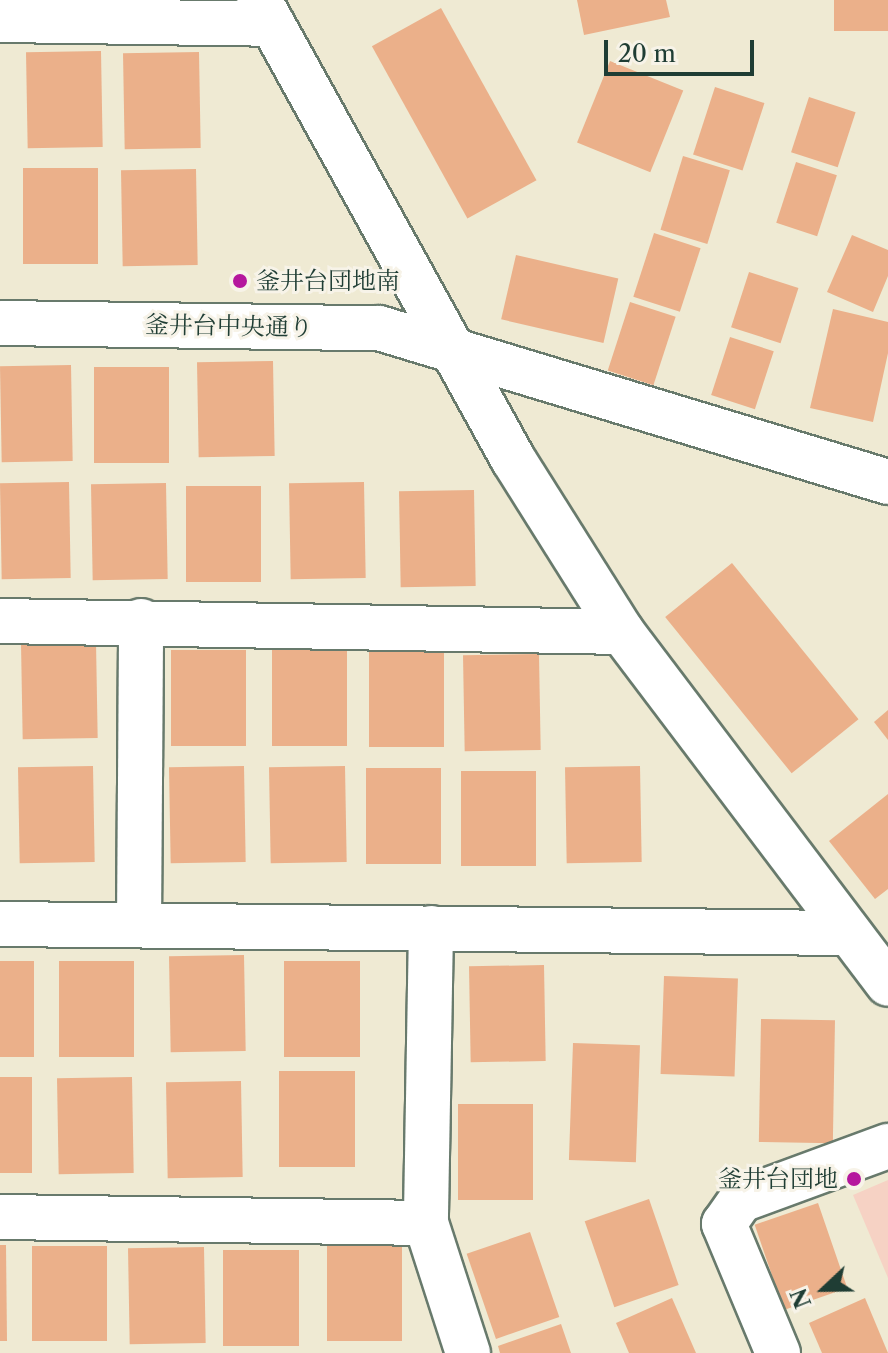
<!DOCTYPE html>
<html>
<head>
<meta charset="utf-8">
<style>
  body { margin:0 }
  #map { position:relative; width:888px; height:1353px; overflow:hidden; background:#efead3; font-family:"Libre Caslon Text","Noto Serif JP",serif }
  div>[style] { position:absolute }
  .built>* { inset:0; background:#f6d2c4 }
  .building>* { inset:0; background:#ebb08a; transform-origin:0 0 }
  .roads { filter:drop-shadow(2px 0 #687a6c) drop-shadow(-2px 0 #687a6c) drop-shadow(0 2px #687a6c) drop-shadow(0 -2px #687a6c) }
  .minor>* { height:44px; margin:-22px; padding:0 22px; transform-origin:22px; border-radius:22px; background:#fff }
  .dots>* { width:22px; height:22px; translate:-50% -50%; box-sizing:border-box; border:4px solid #f7f3e8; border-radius:50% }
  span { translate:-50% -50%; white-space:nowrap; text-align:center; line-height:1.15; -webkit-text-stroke:6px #f7f3e8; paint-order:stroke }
  .poi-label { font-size:24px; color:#1f3d34 }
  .left { translate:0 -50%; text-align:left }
  .right { translate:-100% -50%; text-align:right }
  .street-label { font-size:24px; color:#1f3d34 }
  .north { position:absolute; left:784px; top:1249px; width:80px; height:80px; -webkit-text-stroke:6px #f7f3e8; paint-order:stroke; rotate:248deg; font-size:22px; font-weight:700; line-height:32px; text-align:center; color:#1f3d34 }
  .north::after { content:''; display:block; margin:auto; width:28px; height:36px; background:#1f3d34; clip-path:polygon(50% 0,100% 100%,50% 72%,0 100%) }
  .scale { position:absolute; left:604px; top:40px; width:150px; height:36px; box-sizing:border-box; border:4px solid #1f3d34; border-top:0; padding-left:10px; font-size:24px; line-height:28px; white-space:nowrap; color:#1f3d34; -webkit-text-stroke:6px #f7f3e8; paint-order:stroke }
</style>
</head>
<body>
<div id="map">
  <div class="built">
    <i style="clip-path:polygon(888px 1180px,888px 1278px,853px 1195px)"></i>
  </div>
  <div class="building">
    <i style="clip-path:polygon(577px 0,666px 0,670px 17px,584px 35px)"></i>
    <i style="left:834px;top:0;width:54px;height:31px"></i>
    <i style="left:441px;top:8px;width:197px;height:79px;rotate:61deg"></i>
    <i style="left:101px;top:51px;width:96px;height:75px;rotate:89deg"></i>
    <i style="left:199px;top:52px;width:96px;height:76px;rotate:89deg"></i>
    <i style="left:610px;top:61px;width:79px;height:88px;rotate:22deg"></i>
    <i style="left:715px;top:87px;width:52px;height:71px;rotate:18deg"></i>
    <i style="left:809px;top:97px;width:49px;height:58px;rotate:18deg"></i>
    <i style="left:683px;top:156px;width:49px;height:77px;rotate:17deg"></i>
    <i style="left:796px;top:162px;width:43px;height:64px;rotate:18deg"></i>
    <i style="left:23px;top:168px;width:75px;height:96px"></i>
    <i style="left:196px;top:169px;width:96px;height:75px;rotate:89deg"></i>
    <i style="left:654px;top:233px;width:49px;height:67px;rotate:18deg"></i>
    <i style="clip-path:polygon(852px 235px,888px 250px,888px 276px,873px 312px,827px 292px)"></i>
    <i style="left:516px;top:255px;width:105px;height:66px;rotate:13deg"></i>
    <i style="left:749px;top:272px;width:52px;height:58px;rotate:18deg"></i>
    <i style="left:630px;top:302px;width:48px;height:72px;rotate:18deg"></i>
    <i style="clip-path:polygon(833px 309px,888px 322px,888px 353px,873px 422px,810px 408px)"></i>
    <i style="left:730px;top:337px;width:46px;height:61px;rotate:18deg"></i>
    <i style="left:273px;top:361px;width:95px;height:76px;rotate:89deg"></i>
    <i style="left:71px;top:365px;width:96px;height:71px;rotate:89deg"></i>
    <i style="left:94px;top:367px;width:75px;height:96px"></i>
    <i style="left:69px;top:482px;width:96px;height:69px;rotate:89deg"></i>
    <i style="left:364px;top:482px;width:96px;height:75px;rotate:89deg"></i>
    <i style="left:166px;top:483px;width:96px;height:75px;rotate:89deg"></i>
    <i style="left:186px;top:486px;width:75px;height:96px"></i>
    <i style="left:474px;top:490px;width:96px;height:75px;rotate:89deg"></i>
    <i style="left:732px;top:563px;width:201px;height:86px;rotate:51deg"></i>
    <i style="left:96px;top:642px;width:96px;height:75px;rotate:89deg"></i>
    <i style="left:171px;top:650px;width:75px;height:96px"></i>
    <i style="left:272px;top:650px;width:75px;height:96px"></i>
    <i style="left:369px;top:652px;width:75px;height:95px"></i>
    <i style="left:539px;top:654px;width:96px;height:76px;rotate:89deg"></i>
    <i style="clip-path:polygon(888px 710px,888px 740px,874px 722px)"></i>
    <i style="left:93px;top:766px;width:96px;height:75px;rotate:89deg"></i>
    <i style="left:244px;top:766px;width:96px;height:75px;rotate:89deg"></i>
    <i style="left:345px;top:766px;width:96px;height:76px;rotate:89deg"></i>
    <i style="left:640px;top:766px;width:96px;height:75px;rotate:89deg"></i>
    <i style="left:366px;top:768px;width:75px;height:96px"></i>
    <i style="left:461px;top:771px;width:75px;height:95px"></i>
    <i style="clip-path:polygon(888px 794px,888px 889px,875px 899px,829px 841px)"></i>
    <i style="left:244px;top:955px;width:96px;height:75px;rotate:89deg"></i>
    <i style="left:0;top:961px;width:34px;height:96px"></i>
    <i style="left:59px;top:961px;width:75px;height:96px"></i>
    <i style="left:284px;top:961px;width:76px;height:96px"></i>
    <i style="left:544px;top:965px;width:96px;height:75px;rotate:89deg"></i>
    <i style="left:664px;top:976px;width:74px;height:98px;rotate:2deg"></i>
    <i style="left:761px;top:1019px;width:74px;height:123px;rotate:1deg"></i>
    <i style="left:573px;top:1043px;width:67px;height:117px;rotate:2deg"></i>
    <i style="left:279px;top:1071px;width:76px;height:96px"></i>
    <i style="left:0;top:1077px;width:32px;height:96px"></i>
    <i style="left:132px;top:1077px;width:96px;height:75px;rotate:89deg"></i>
    <i style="left:241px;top:1081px;width:96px;height:75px;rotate:89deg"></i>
    <i style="left:458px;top:1104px;width:75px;height:96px"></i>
    <i style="left:649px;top:1199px;width:91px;height:68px;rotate:71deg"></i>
    <i style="left:818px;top:1203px;width:90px;height:67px;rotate:71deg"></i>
    <i style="left:530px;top:1232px;width:90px;height:67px;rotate:71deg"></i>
    <i style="clip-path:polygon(0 1245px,6px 1245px,7px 1341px,0 1341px)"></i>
    <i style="left:32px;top:1246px;width:75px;height:95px"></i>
    <i style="left:327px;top:1246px;width:75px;height:95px"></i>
    <i style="left:204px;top:1247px;width:96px;height:76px;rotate:89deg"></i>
    <i style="left:223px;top:1250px;width:76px;height:96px"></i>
    <i style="clip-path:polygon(672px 1298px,696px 1353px,629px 1353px,616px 1323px)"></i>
    <i style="clip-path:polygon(865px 1298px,888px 1353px,822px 1353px,809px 1323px)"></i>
    <i style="clip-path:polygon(561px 1324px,571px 1353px,500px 1353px,498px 1346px)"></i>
  </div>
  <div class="roads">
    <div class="minor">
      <i style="left:259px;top:0;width:525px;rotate:61.04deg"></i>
      <i style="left:513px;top:459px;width:204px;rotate:57.8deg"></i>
      <i style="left:622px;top:632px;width:441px;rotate:52.9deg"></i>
      <i style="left:0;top:20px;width:272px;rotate:0.8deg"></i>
      <i style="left:0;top:323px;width:379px;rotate:0.8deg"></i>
      <i style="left:379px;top:328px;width:532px;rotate:16.83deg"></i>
      <i style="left:0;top:621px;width:622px;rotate:1.01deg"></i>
      <i style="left:0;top:924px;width:849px;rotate:0.61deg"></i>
      <i style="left:139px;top:925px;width:304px;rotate:-89.6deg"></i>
      <i style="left:431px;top:928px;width:295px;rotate:91deg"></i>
      <i style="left:426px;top:1223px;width:137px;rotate:72.1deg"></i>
      <i style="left:0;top:1217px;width:426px;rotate:0.8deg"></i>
      <i style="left:778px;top:1353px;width:140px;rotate:-112.7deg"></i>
      <i style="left:724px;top:1224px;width:29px;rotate:-55deg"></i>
      <i style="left:741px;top:1200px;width:157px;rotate:-20.2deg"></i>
    </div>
  </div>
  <div class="dots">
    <i style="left:240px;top:281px;background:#b5179e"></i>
    <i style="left:854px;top:1179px;background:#b5179e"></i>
  </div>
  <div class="poi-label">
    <span class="left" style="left:256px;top:281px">釜井台団地南</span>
    <span class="right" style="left:838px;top:1179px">釜井台団地</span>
  </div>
  <div class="street-label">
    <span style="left:229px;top:326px;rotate:1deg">釜井台中央通り</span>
  </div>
  <div class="north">N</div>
  <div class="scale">20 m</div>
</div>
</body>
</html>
